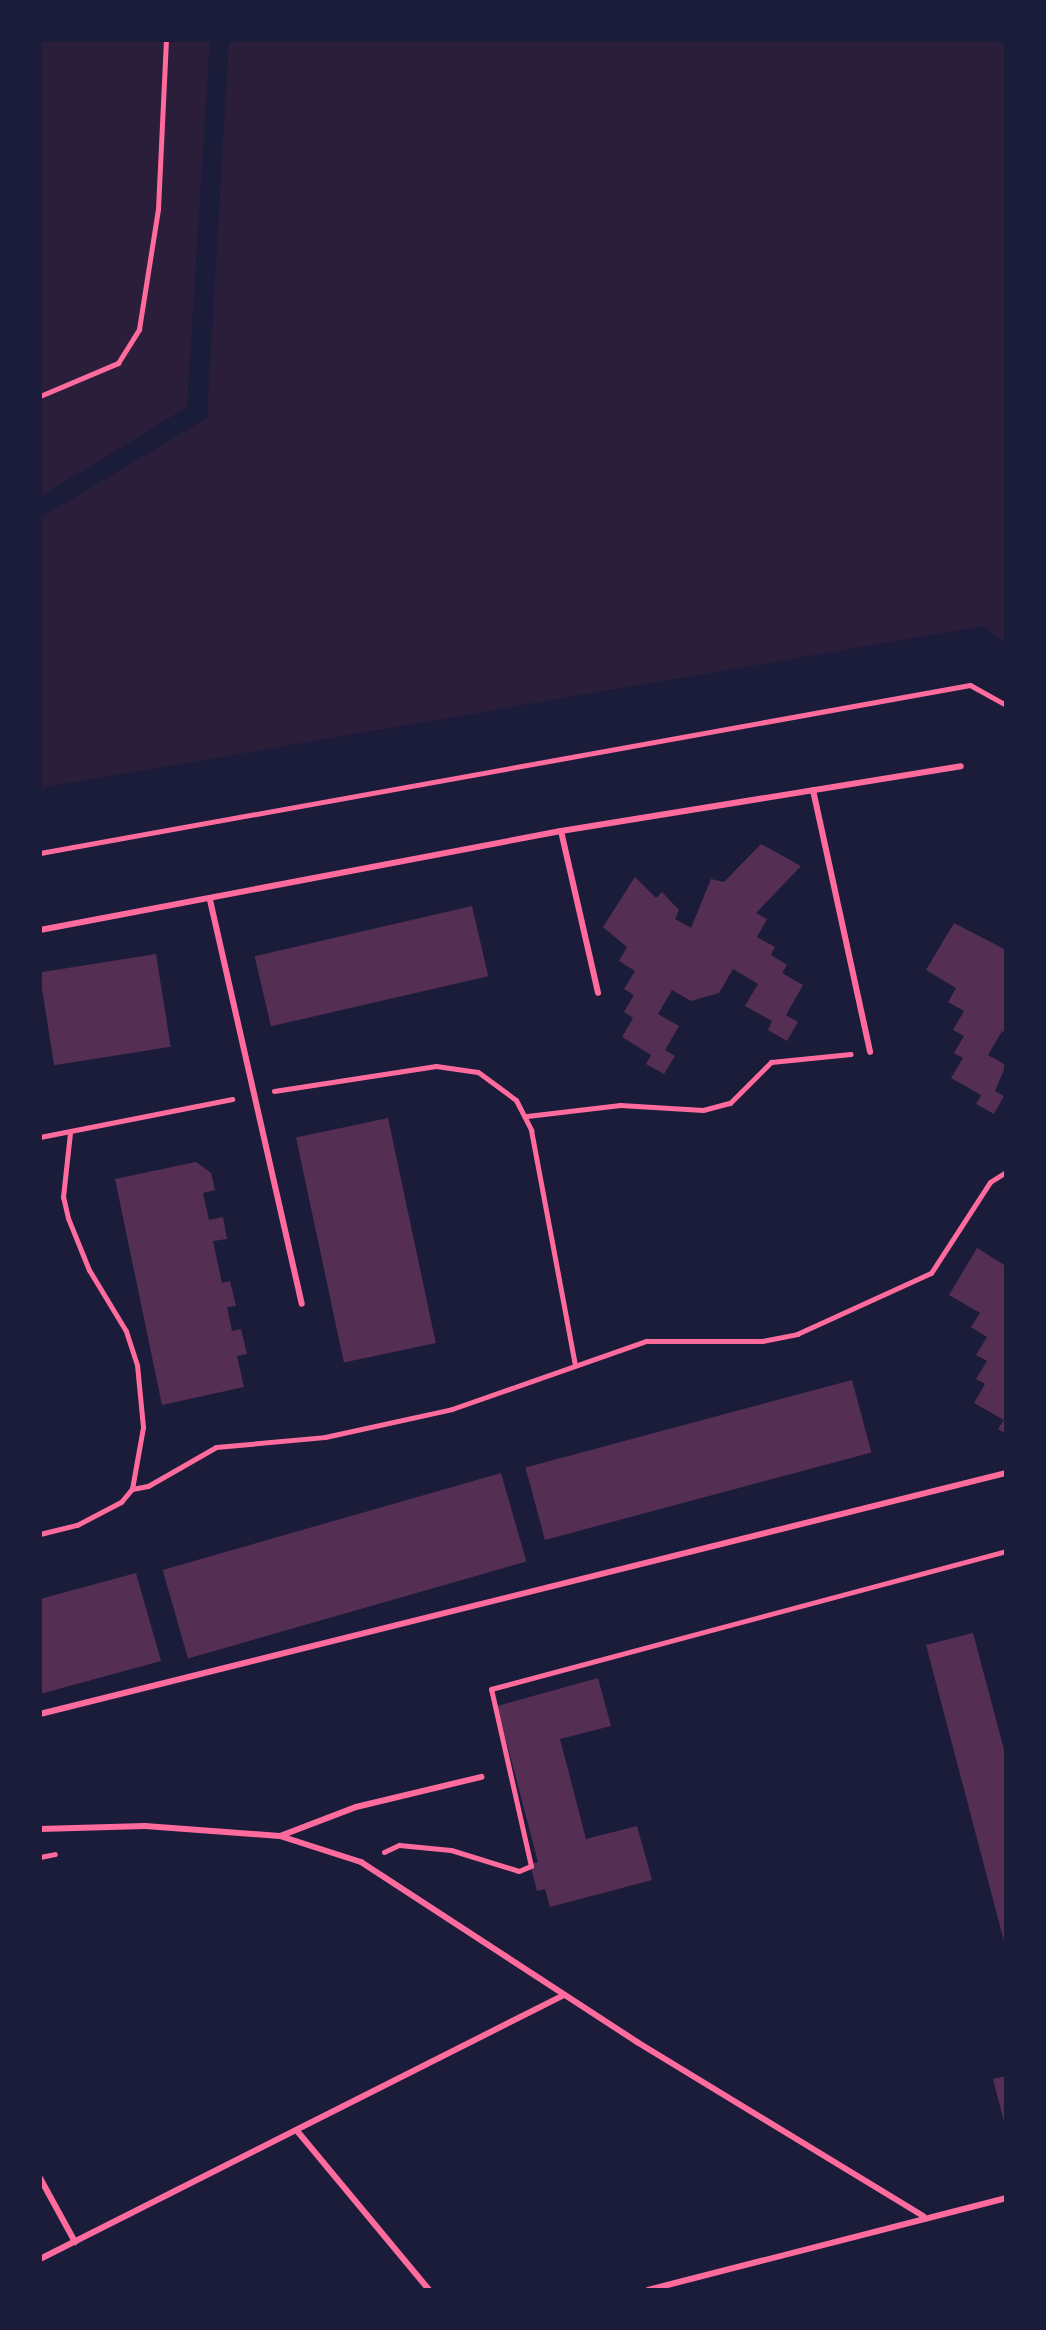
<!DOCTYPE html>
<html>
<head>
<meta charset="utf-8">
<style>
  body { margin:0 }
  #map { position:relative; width:1046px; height:2330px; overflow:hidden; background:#1b1b3a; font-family:"Alegreya Sans",sans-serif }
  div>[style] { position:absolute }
  .green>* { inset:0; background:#2a1e3b }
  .building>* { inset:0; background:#542f53; transform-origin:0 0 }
  .path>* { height:5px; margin:-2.5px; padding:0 2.5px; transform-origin:2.5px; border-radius:2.5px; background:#ff6b9d }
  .service>* { height:6px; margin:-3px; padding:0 3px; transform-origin:3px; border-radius:3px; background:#ff6b9d }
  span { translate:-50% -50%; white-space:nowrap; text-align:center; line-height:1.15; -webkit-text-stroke:8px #1b1b3a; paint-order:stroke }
  .frame { position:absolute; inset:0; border:42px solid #1b1b3a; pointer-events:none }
</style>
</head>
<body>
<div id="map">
  <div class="green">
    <i style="clip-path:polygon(40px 40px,210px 40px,187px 407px,40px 497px)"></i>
    <i style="clip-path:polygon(229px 40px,1006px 40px,1006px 643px,983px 626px,40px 788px,40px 518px,207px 418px)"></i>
  </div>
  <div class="building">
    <i style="clip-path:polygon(761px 844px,801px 866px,756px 913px,767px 919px,757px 937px,775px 947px,771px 955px,787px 965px,782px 973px,803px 985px,786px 1015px,798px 1022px,787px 1041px,768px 1030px,772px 1021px,745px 1006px,758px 984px,733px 969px,719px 993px,691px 1001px,672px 990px,658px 1014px,679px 1026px,665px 1050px,675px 1056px,664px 1074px,646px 1064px,651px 1055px,622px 1037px,633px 1018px,624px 1012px,634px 995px,624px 989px,635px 971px,619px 961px,627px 947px,603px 927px,635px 877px,656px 898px,662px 892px,679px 910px,675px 919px,691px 928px,711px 879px,724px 882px)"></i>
    <i style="left:472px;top:906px;width:72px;height:223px;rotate:77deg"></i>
    <i style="clip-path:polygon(954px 923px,1006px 950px,1006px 1033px,1002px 1031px,988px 1055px,1006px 1065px,995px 1091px,1004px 1096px,994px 1114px,976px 1104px,981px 1095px,951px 1078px,963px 1058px,954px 1053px,964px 1036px,953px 1030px,964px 1011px,948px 1002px,956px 988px,926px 970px)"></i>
    <i style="left:156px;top:954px;width:94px;height:118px;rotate:81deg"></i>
    <i style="left:388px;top:1118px;width:230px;height:94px;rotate:78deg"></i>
    <i style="clip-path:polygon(196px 1162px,211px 1173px,215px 1190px,203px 1193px,209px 1220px,223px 1217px,227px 1239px,213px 1241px,222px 1283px,230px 1281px,236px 1306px,227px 1307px,232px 1331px,241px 1329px,247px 1354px,237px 1356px,244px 1387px,162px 1405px,115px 1179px)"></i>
    <i style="clip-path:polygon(977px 1248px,1006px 1266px,1006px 1434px,998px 1429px,1004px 1420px,974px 1403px,985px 1384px,976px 1379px,987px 1361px,976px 1355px,987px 1337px,971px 1327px,980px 1313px,949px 1295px)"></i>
    <i style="left:852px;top:1380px;width:75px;height:338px;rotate:75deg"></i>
    <i style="left:501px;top:1473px;width:92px;height:352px;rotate:74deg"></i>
    <i style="clip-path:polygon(136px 1573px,161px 1661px,40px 1694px,40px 1599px)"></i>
    <i style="clip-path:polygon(973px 1633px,1006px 1757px,1005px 1945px,926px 1645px)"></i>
    <i style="clip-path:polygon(598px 1678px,611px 1726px,560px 1739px,586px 1839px,637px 1826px,652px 1880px,550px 1907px,545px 1889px,537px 1891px,530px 1864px,538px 1862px,497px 1706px)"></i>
    <i style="clip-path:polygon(1006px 2076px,1006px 2126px,1005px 2126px,993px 2079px)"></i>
  </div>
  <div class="path">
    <i style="left:40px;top:396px;width:85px;rotate:-22.9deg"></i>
    <i style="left:118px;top:363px;width:40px;rotate:-58deg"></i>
    <i style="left:139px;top:329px;width:121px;rotate:-81deg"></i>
    <i style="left:158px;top:209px;width:169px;rotate:-87.3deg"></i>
    <i style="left:40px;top:853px;width:945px;rotate:-10.24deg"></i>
    <i style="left:970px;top:685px;width:41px;rotate:29.1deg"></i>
    <i style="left:274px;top:1091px;width:164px;rotate:-8.8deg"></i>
    <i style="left:436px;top:1066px;width:42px;rotate:8.1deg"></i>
    <i style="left:478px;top:1072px;width:47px;rotate:36.4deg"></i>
    <i style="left:516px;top:1100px;width:34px;rotate:63deg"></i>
    <i style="left:531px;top:1130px;width:239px;rotate:79.4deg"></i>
    <i style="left:527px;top:1116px;width:94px;rotate:-6.7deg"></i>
    <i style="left:620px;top:1105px;width:83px;rotate:3.4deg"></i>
    <i style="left:703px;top:1110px;width:28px;rotate:-15deg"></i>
    <i style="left:730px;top:1103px;width:58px;rotate:-45deg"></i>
    <i style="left:771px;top:1062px;width:80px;rotate:-5.7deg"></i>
    <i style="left:40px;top:1137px;width:196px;rotate:-11.2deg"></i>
    <i style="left:132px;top:1489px;width:16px;rotate:-11deg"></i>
    <i style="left:148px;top:1486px;width:78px;rotate:-29.8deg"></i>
    <i style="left:216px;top:1447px;width:109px;rotate:-5.2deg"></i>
    <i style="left:325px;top:1437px;width:130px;rotate:-12.4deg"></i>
    <i style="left:452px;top:1409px;width:206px;rotate:-19.3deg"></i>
    <i style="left:646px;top:1341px;width:116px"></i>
    <i style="left:762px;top:1341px;width:36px;rotate:-11deg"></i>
    <i style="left:797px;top:1334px;width:147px;rotate:-24.5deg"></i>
    <i style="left:931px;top:1273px;width:108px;rotate:-57deg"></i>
    <i style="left:990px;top:1182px;width:19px;rotate:-32deg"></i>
    <i style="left:40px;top:1534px;width:38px;rotate:-14deg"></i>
    <i style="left:77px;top:1525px;width:50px;rotate:-27.6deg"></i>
    <i style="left:121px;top:1502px;width:17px;rotate:-50deg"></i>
    <i style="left:132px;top:1489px;width:63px;rotate:-79.9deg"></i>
    <i style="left:143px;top:1427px;width:62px;rotate:-95.5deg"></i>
    <i style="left:137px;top:1365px;width:36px;rotate:-108deg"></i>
    <i style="left:126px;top:1331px;width:71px;rotate:-121.2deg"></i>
    <i style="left:89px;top:1270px;width:56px;rotate:-112deg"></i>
    <i style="left:68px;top:1218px;width:22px;rotate:-103deg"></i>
    <i style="left:63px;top:1197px;width:64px;rotate:-83.8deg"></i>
    <i style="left:384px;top:1852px;width:17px;rotate:-25deg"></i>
    <i style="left:399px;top:1845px;width:52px;rotate:5.5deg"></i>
    <i style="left:451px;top:1850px;width:71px;rotate:17.2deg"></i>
    <i style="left:519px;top:1871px;width:13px;rotate:-23deg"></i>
    <i style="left:531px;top:1866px;width:181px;rotate:-102.7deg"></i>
    <i style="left:491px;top:1689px;width:533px;rotate:-15deg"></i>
    <i style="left:40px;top:1857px;width:15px;rotate:-11deg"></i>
  </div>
  <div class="service">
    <i style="left:813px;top:790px;width:268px;rotate:77.7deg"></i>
    <i style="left:561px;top:831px;width:166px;rotate:77.1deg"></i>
    <i style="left:210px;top:900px;width:414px;rotate:77.2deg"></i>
    <i style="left:40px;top:930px;width:530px;rotate:-10.76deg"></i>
    <i style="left:561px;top:831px;width:405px;rotate:-9.2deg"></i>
    <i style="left:40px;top:1714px;width:996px;rotate:-14.01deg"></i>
    <i style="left:40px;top:1829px;width:105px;rotate:-1.6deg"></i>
    <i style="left:145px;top:1826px;width:135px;rotate:4.2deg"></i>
    <i style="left:280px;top:1836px;width:85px;rotate:17.8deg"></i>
    <i style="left:361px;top:1862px;width:330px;rotate:33.1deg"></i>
    <i style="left:637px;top:2042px;width:335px;rotate:31.3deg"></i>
    <i style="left:280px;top:1836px;width:81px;rotate:-20.9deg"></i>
    <i style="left:356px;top:1807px;width:129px;rotate:-13.5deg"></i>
    <i style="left:298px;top:2132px;width:205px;rotate:50.3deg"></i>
    <i style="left:40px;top:2178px;width:73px;rotate:61.3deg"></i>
    <i style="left:40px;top:2259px;width:587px;rotate:-26.74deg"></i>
    <i style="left:648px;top:2290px;width:370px;rotate:-14.4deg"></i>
  </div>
  <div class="frame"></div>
</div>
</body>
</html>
